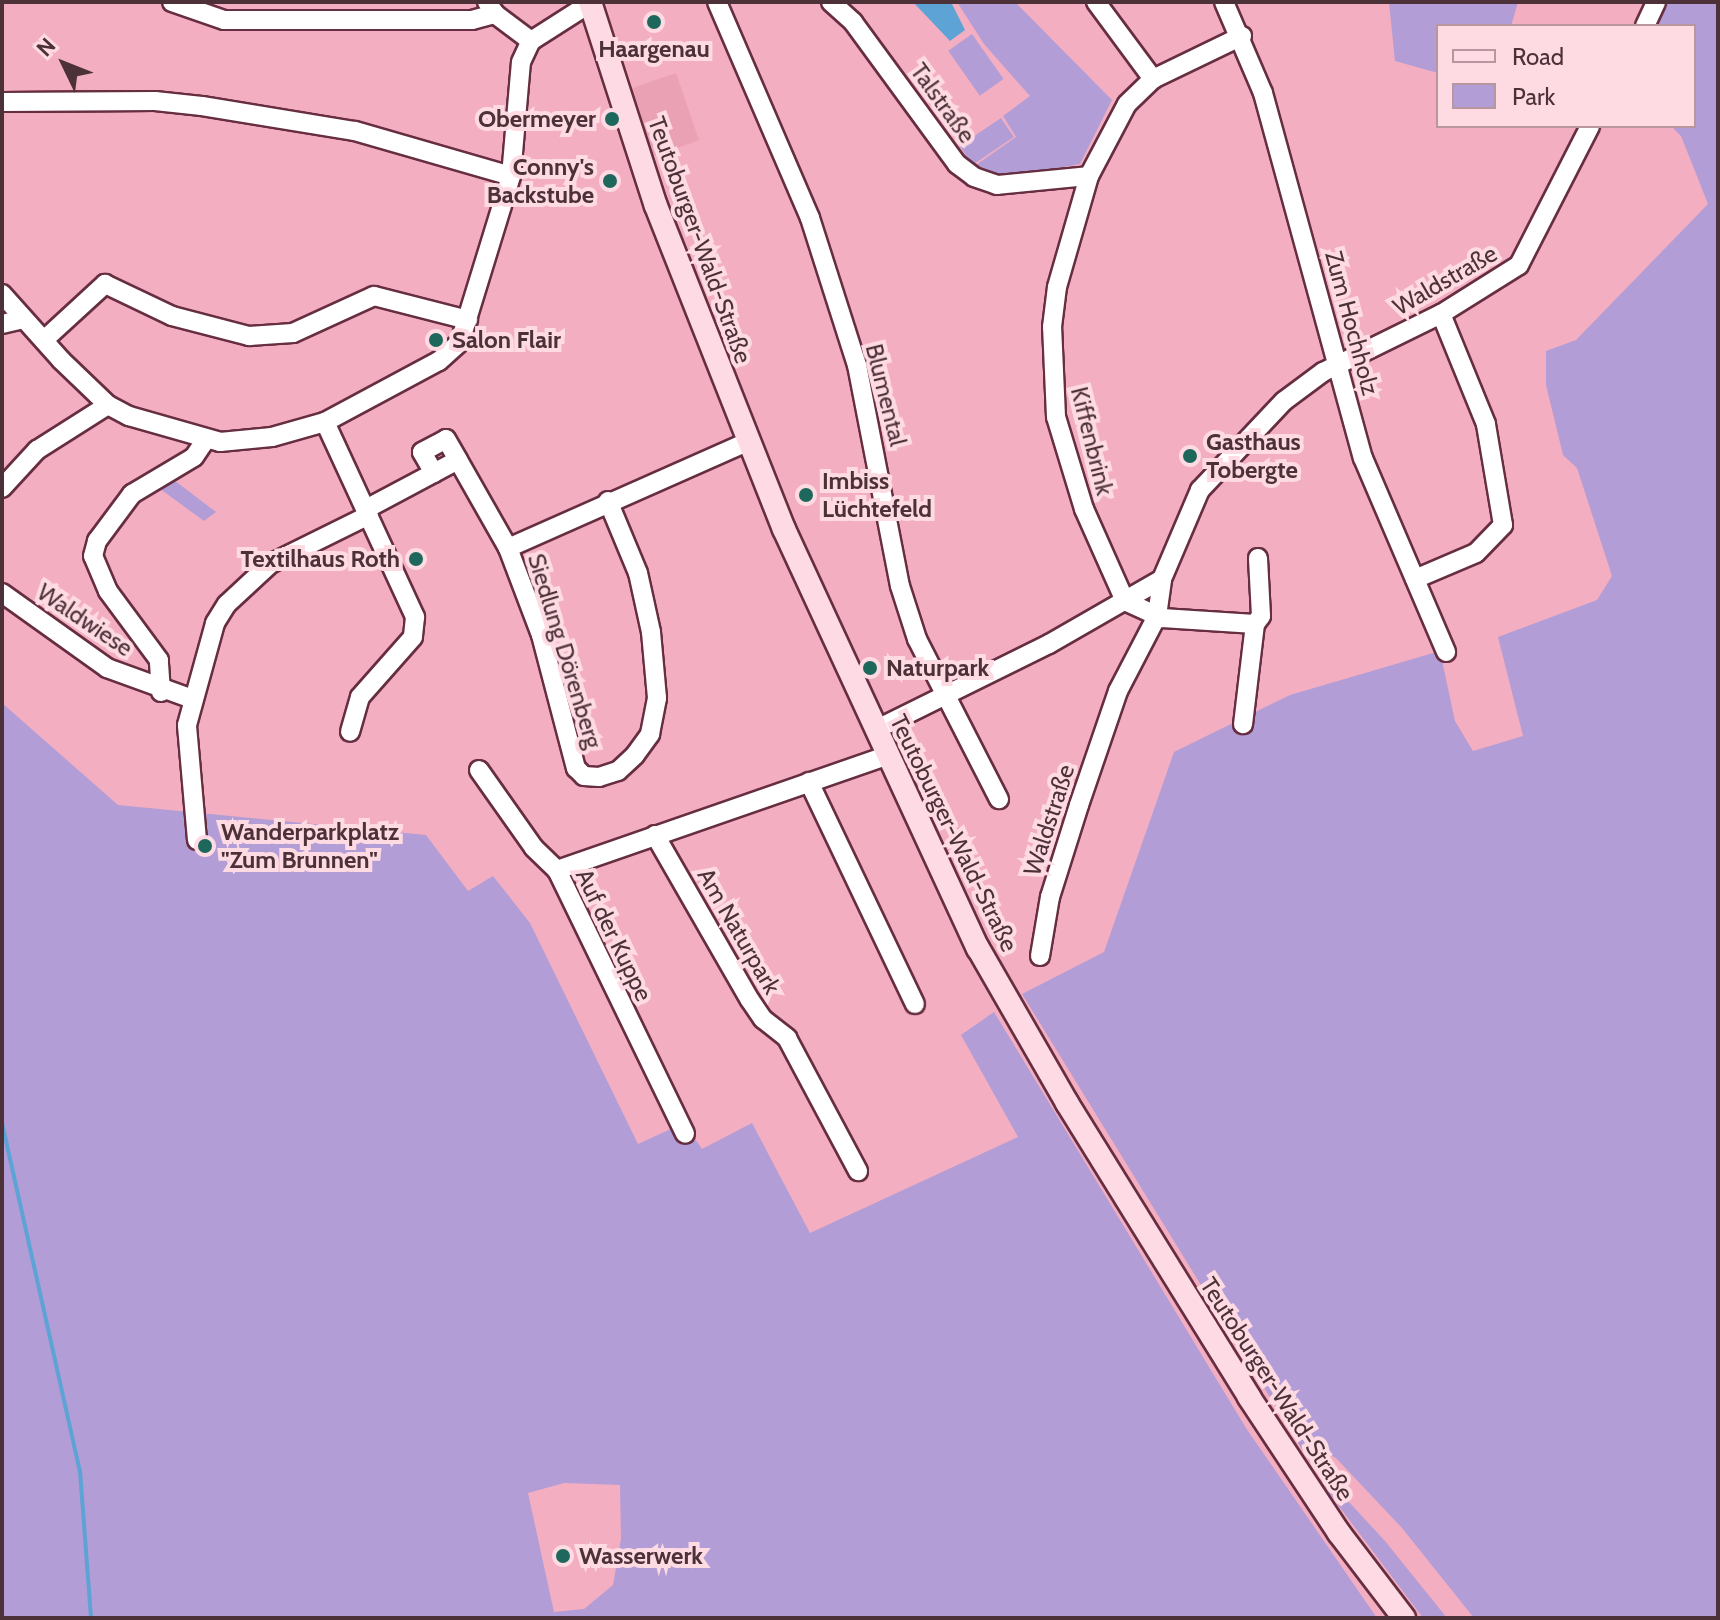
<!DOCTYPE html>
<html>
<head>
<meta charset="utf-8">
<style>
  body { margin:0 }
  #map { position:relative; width:1720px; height:1620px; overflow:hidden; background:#f3afc1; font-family:Cabin,sans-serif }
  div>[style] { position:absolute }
  .built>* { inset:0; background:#eba1b4; transform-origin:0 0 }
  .green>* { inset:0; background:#b29dd6; transform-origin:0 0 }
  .water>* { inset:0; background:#5ea3d5 }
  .stream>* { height:4px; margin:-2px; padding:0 2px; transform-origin:2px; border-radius:2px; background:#5ea3d5 }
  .roads { filter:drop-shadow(2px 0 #662e40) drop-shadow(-2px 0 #662e40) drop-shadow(0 2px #662e40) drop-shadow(0 -2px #662e40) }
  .minor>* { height:18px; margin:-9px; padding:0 9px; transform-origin:9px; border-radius:9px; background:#fff }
  .major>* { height:22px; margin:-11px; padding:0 11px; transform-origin:11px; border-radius:11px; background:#fedbe4 }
  .dots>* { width:22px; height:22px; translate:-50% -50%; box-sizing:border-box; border:4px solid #fedae3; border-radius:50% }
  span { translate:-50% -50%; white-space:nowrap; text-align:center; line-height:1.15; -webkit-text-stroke:8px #fedae3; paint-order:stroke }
  .poi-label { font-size:24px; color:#4c3138; font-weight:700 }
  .right { translate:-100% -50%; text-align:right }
  .left { translate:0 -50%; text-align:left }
  .street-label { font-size:24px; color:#4c3138 }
  .frame { position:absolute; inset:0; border:4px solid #4c3138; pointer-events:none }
  .legend { position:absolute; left:1436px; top:24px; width:260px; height:104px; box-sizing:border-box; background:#fedae3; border:2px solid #b7969f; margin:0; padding:10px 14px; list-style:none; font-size:24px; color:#4c3138 }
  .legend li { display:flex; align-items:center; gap:16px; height:40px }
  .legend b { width:40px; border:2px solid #b7969f }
  .north { position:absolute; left:24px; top:24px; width:80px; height:80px; -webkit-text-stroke:6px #fedae3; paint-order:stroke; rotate:313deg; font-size:22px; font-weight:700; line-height:32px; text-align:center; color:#4c3138 }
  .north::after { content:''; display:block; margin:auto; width:28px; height:36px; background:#4c3138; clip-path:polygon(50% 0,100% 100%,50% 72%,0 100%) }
</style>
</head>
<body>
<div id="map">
  <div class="built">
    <i style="left:676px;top:73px;width:71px;height:50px;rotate:71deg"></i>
  </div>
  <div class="green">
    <i style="clip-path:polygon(957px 2px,1015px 2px,1112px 100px,1080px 164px,1003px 178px,973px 167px,1016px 137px,1003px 116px,1030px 96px,984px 44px)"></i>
    <i style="clip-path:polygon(1389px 2px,1518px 2px,1511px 26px,1438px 26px,1438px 73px,1395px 61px)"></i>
    <i style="clip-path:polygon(1664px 2px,1718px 2px,1718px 1618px,1474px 1618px,1402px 1528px,1336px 1458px,1311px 1445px,1303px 1451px,1022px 994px,1104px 952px,1174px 752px,1290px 695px,1440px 651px,1455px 721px,1473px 751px,1523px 736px,1498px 637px,1597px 600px,1612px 576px,1577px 468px,1563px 455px,1546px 385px,1546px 351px,1576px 340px,1708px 204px,1681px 136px,1671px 126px,1694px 126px,1694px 26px,1652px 26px)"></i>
    <i style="left:972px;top:34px;width:55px;height:29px;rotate:55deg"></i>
    <i style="left:1001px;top:118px;width:23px;height:50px;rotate:56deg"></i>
    <i style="clip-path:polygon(166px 474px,216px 512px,204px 521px,152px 483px)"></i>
    <i style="clip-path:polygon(evenodd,2px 703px,118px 805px,426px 835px,468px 891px,493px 876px,530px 923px,638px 1144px,684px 1123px,702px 1149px,752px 1123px,810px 1233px,1018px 1137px,961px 1035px,994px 1012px,1246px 1428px,1377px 1618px,2px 1618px,2px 703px,564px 1483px,620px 1485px,621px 1539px,613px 1585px,584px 1609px,554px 1612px,528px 1493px,564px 1483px)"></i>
    <i style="clip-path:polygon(1325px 1476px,1385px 1541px,1447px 1618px,1423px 1618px,1329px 1493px,1321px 1480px)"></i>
  </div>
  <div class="water">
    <i style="clip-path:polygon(913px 2px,951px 2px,965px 30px,950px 41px)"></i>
  </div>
  <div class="stream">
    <i style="left:2px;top:1123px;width:357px;rotate:77.4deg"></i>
    <i style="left:80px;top:1471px;width:147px;rotate:85.7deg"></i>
  </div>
  <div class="roads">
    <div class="minor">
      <i style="left:172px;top:2px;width:55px;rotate:19.1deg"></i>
      <i style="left:224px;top:20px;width:248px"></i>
      <i style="left:472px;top:20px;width:24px;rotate:-15deg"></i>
      <i style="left:487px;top:2px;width:14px;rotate:56deg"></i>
      <i style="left:495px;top:14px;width:45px;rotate:36.9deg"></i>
      <i style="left:717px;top:2px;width:235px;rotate:66.7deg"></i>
      <i style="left:810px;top:218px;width:154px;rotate:72.3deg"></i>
      <i style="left:857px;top:365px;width:225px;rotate:79deg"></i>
      <i style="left:900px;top:586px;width:56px;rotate:72.2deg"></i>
      <i style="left:917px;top:639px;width:180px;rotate:62.9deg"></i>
      <i style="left:831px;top:2px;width:30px;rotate:42deg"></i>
      <i style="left:853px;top:22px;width:176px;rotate:53.8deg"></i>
      <i style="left:957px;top:164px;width:21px;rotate:37deg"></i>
      <i style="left:974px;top:177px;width:24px;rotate:19deg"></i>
      <i style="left:997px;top:185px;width:92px;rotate:-5.6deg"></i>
      <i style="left:1096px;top:2px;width:96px;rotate:53.5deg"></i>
      <i style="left:1224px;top:2px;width:99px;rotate:66.8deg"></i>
      <i style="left:1263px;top:93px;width:378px;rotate:74.7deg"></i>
      <i style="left:1363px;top:458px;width:211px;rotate:66.8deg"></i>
      <i style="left:1645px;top:26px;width:26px;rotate:-65deg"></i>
      <i style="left:2px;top:102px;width:153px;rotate:-0.4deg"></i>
      <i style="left:155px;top:101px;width:47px;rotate:6.1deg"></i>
      <i style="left:202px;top:106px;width:155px;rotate:9.3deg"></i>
      <i style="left:355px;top:131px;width:162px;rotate:16.1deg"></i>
      <i style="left:2px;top:294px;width:89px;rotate:48.2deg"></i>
      <i style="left:61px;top:360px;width:65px;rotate:43.8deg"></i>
      <i style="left:108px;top:405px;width:24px;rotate:28deg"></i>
      <i style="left:129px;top:416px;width:95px;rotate:15.9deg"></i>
      <i style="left:220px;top:442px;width:52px;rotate:-5.5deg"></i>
      <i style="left:272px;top:437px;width:55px;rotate:-15.8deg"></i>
      <i style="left:325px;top:422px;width:129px;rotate:-28.2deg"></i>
      <i style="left:439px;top:361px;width:28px;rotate:-42deg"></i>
      <i style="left:460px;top:342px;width:174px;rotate:-72.9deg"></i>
      <i style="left:511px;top:176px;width:114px;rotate:-85deg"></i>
      <i style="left:521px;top:62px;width:23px;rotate:-65deg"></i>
      <i style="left:531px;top:41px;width:72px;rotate:-32.6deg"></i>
      <i style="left:2px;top:324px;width:22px;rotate:-13deg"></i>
      <i style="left:44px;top:340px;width:83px;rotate:-42.6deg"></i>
      <i style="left:105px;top:284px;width:74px;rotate:25.5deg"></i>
      <i style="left:172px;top:316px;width:80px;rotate:14.6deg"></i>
      <i style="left:249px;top:336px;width:44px;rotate:-3.9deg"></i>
      <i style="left:293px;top:333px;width:89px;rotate:-24.6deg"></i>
      <i style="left:374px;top:296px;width:97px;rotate:14.3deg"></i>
      <i style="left:325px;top:422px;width:215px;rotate:65.2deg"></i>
      <i style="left:415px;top:617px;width:20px;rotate:96deg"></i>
      <i style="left:413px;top:637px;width:80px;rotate:131.5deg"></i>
      <i style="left:360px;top:697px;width:36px;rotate:106deg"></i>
      <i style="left:434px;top:473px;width:24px;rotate:-120deg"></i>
      <i style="left:422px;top:452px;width:27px;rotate:-28deg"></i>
      <i style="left:446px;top:439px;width:24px;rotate:60deg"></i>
      <i style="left:2px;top:488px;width:52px;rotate:-47.4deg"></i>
      <i style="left:37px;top:450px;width:84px;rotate:-32.4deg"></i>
      <i style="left:366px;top:509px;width:104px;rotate:-28deg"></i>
      <i style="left:458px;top:460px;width:101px;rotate:60.4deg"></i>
      <i style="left:508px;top:548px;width:93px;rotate:69.2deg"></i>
      <i style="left:541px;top:635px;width:138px;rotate:75.3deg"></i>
      <i style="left:576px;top:768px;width:11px;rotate:45deg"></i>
      <i style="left:584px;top:776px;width:15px;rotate:4deg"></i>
      <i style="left:599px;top:777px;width:20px;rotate:-18deg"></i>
      <i style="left:618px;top:771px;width:23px;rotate:-43deg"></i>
      <i style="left:635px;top:755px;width:26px;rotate:-54deg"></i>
      <i style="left:650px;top:734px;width:37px;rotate:-79deg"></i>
      <i style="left:657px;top:698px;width:66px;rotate:-95.2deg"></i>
      <i style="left:651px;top:632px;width:60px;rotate:-102.4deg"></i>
      <i style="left:638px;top:573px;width:78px;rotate:-112.6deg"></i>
      <i style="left:508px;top:548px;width:264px;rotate:-23.9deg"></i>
      <i style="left:1415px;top:579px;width:66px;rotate:-23.1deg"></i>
      <i style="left:1476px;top:553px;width:39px;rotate:-46deg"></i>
      <i style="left:1503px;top:525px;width:102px;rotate:-99.6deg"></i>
      <i style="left:1486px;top:424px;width:119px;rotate:-112.2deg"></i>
      <i style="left:2px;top:593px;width:129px;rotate:35.5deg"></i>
      <i style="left:107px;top:668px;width:88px;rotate:19.9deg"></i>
      <i style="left:1125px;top:601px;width:101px;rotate:-114deg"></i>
      <i style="left:1084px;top:509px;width:96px;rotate:-106.9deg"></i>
      <i style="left:1056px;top:417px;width:90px;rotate:-92.5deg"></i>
      <i style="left:1052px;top:327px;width:40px;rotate:-82.9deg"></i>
      <i style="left:1057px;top:287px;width:116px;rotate:-73.9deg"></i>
      <i style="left:1089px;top:176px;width:81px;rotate:-62.2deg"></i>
      <i style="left:1127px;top:104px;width:36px;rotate:-44deg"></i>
      <i style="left:1153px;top:79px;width:99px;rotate:-25.8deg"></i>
      <i style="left:1125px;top:601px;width:41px;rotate:24.7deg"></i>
      <i style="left:1162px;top:618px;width:93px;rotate:3.7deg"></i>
      <i style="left:1255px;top:624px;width:101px;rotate:96.8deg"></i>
      <i style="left:1255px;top:624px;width:10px;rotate:-53deg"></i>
      <i style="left:1261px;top:616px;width:58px;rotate:-93deg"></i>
      <i style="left:161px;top:692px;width:32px;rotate:-94deg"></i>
      <i style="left:159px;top:660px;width:86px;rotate:-126.5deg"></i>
      <i style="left:108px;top:591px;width:38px;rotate:-113deg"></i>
      <i style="left:93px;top:556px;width:16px;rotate:-75deg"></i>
      <i style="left:97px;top:541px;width:59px;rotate:-53.3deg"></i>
      <i style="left:132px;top:494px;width:72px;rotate:-30.8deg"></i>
      <i style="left:194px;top:457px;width:22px;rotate:-56deg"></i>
      <i style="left:875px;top:730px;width:194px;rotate:-26.3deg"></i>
      <i style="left:1049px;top:644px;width:130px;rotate:-29.9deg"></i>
      <i style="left:1162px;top:579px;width:97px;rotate:-66.9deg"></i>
      <i style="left:1200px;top:490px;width:122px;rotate:-46.7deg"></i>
      <i style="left:1284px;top:401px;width:49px;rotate:-36.6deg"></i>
      <i style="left:1323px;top:372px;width:131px;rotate:-26.2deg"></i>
      <i style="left:1441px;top:314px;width:92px;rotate:-32.1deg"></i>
      <i style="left:1519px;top:265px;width:156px;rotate:-62.9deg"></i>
      <i style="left:479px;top:770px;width:95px;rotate:54.8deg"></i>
      <i style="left:534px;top:848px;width:32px;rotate:44deg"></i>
      <i style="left:557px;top:870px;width:293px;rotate:64.1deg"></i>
      <i style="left:809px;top:782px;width:246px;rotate:64.5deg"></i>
      <i style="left:655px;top:835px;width:190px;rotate:60.1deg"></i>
      <i style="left:750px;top:1000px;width:23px;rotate:56deg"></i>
      <i style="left:763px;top:1019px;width:31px;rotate:38deg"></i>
      <i style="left:787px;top:1038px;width:151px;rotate:61.9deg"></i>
      <i style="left:197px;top:840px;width:115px;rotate:-95deg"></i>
      <i style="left:187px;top:725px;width:106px;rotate:-74.6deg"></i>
      <i style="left:215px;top:623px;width:22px;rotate:-58deg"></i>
      <i style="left:227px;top:604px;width:59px;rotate:-42.9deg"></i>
      <i style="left:270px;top:564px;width:110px;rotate:-26.3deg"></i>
      <i style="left:557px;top:870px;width:349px;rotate:-19.1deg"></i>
      <i style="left:1040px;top:956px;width:60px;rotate:-80.4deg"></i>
      <i style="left:1050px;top:897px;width:96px;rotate:-72.5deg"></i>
      <i style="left:1079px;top:805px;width:120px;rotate:-71.1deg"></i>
      <i style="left:1118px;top:691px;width:85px;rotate:-62.5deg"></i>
      <i style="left:1157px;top:616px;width:37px;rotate:-82deg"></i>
    </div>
    <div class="major">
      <i style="left:590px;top:2px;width:214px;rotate:72.1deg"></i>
      <i style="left:656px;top:206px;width:347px;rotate:68.4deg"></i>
      <i style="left:784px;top:529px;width:462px;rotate:65.2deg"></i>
      <i style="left:978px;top:948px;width:179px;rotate:60.1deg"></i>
      <i style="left:1067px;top:1103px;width:346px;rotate:58.2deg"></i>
      <i style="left:1249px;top:1397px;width:163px;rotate:56.5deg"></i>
      <i style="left:1339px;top:1533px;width:107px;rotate:52.6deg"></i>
    </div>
  </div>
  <div class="dots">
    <i style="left:654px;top:22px;background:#1e675c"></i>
    <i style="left:612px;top:119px;background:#1e675c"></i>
    <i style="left:610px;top:181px;background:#1e675c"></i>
    <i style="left:436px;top:340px;background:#1e675c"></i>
    <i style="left:1190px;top:456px;background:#1e675c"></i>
    <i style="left:806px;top:495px;background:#1e675c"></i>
    <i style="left:416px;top:559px;background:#1e675c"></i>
    <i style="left:870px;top:668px;background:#1e675c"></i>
    <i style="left:205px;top:846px;background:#1e675c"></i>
    <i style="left:563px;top:1556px;background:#1e675c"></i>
  </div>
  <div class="poi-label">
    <span style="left:654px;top:49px">Haargenau</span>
    <span class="right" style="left:596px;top:119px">Obermeyer</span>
    <span class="right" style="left:594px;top:181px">Conny's<br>Backstube</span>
    <span class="left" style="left:452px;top:340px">Salon Flair</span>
    <span class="left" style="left:1206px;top:456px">Gasthaus<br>Tobergte</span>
    <span class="left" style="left:822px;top:495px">Imbiss<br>Lüchtefeld</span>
    <span class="right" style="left:400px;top:559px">Textilhaus Roth</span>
    <span class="left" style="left:886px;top:668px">Naturpark</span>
    <span class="left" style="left:221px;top:846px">Wanderparkplatz<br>"Zum Brunnen"</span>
    <span class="left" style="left:579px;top:1556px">Wasserwerk</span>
  </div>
  <div class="street-label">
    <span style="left:943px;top:103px;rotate:54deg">Talstraße</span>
    <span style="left:700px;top:240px;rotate:70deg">Teutoburger-Wald-Straße</span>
    <span style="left:1445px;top:280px;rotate:-30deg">Waldstraße</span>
    <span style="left:1352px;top:323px;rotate:75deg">Zum Hochholz</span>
    <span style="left:886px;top:395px;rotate:76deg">Blumental</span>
    <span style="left:1092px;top:441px;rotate:76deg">Kiffenbrink</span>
    <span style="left:85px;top:620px;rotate:34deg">Waldwiese</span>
    <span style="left:565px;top:651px;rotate:73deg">Siedlung Dörenberg</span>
    <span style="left:1049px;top:820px;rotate:-72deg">Waldstraße</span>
    <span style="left:954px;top:833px;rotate:64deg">Teutoburger-Wald-Straße</span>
    <span style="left:739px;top:931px;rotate:60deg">Am Naturpark</span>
    <span style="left:614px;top:935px;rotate:64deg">Auf der Kuppe</span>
    <span style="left:1277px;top:1389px;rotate:57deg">Teutoburger-Wald-Straße</span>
  </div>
  <div class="frame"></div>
  <ul class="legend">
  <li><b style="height:10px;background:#fedbe4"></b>Road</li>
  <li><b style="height:22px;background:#b29dd6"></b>Park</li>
  </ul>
  <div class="north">N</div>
</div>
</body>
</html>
